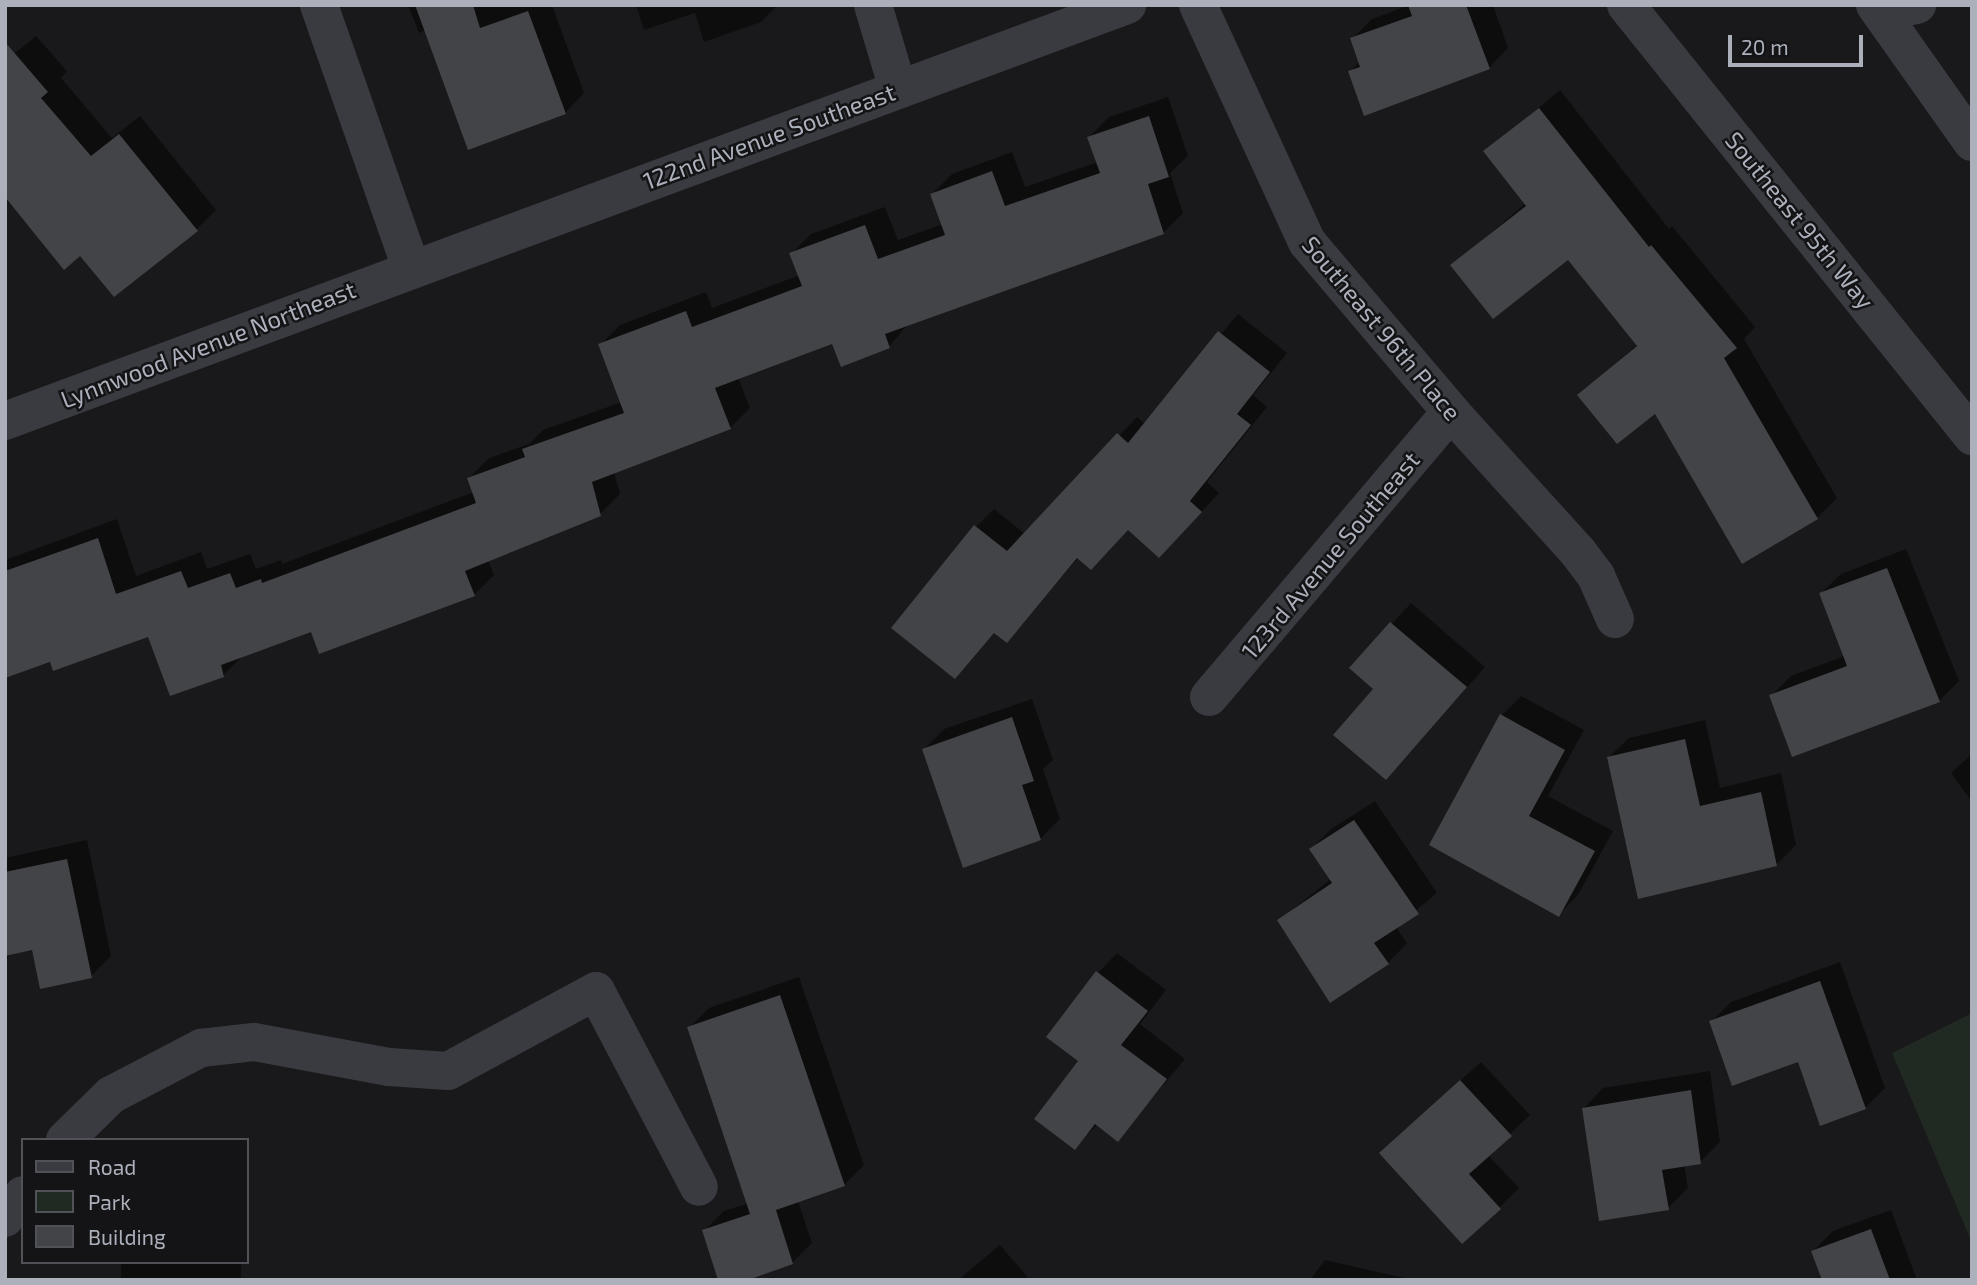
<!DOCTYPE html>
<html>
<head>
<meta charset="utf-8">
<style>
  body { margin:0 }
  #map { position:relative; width:1977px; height:1285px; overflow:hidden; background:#19191b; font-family:"Exo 2",sans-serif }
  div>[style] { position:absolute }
  .green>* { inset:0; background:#202a22 }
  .shadow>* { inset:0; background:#0007; transform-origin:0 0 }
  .building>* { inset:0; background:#434448 }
  .minor>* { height:38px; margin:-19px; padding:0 19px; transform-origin:19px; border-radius:19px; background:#3a3b40 }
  span { translate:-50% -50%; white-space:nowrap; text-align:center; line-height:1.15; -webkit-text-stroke:5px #141416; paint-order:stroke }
  .street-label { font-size:24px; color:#abb0bb }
  .frame { position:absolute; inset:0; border:7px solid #abb0bb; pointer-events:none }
  .legend { position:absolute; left:21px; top:1138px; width:228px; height:126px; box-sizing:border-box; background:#141416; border:2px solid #505258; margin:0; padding:9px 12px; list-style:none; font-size:21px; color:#abb0bb }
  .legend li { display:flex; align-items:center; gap:14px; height:35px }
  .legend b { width:35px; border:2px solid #505258 }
  .scale { position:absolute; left:1728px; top:35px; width:135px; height:32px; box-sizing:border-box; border:4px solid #abb0bb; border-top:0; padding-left:9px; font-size:21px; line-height:24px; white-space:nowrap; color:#abb0bb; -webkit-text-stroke:5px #141416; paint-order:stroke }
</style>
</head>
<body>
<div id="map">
  <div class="green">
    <i style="clip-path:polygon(1972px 1013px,1972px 1243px,1892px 1053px)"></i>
  </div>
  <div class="shadow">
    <i style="clip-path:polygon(408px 5px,552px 5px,584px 93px,565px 113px,426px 30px,419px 33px)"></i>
    <i style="clip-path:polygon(636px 5px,778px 5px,761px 22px,704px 42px,695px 13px,644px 30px)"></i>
    <i style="clip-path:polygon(1410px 5px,1493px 5px,1508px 48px,1489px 68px,1350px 72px,1360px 61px,1352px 39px,1372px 19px)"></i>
    <i style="clip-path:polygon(36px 36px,67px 71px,61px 78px,112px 138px,140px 116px,216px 210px,196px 230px,81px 254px,64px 267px,5px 198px,5px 56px,10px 57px)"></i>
    <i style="clip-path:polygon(1560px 90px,1669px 229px,1672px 226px,1755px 327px,1744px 339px,1837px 498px,1817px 518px,1655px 411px,1579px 395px,1638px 344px,1568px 258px,1453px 265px,1526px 203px,1486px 152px)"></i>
    <i style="clip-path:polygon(1168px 97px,1188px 156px,1170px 173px,1183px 213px,1163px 233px,908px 324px,889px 347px,833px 342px,738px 377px,750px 408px,730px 428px,614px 472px,620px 494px,600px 514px,488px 560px,494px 575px,474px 595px,312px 630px,244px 655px,223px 675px,149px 634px,5px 676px,5px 560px,117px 519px,136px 576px,201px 552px,207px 569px,250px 554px,256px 569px,281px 560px,282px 564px,474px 492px,469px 478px,489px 458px,529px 444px,543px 430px,622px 402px,600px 345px,620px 325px,706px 292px,712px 308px,800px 275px,791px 254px,811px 234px,885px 207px,898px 240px,943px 224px,932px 194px,952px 174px,1012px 152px,1025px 187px,1098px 162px,1089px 137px,1109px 117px)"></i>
    <i style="clip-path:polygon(1238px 314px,1287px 353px,1253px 395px,1267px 407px,1207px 482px,1219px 493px,1177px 538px,1128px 528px,1079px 557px,1006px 641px,995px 632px,955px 677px,976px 527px,994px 509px,1025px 534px,1137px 417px,1145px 424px)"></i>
    <i style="clip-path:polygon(1906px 549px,1959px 681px,1939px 701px,1771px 696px,1791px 676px,1845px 656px,1821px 593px,1841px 574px)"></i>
    <i style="clip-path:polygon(1411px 603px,1485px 667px,1405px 758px,1376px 689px,1352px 668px)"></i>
    <i style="clip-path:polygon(1521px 696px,1584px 730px,1548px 796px,1613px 831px,1578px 895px,1558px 915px,1431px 844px,1502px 715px)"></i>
    <i style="clip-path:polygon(1032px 699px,1053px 760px,1043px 769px,1060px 819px,1040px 839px,924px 749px,944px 729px)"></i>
    <i style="clip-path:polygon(1705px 720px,1720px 788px,1781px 773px,1796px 845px,1776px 865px,1609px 757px,1629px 738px)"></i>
    <i style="clip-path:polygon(1972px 754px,1972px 802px,1951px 773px)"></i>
    <i style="clip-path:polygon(1375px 801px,1437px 893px,1396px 927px,1407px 943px,1388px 963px,1279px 920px,1331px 879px,1311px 849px,1331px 829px)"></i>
    <i style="clip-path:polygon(87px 840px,111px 956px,91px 976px,27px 920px,5px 963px,5px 858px)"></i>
    <i style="clip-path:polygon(1117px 953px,1166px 990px,1140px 1024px,1185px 1059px,1118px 1139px,1098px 1124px,1074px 1148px,1081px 1061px,1098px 973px)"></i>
    <i style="clip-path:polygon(1840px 962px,1885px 1088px,1865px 1108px,1799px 1060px,1711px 1022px,1731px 1002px)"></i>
    <i style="clip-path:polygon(799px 977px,864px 1165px,844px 1185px,798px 1201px,812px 1243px,792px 1263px,704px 1231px,724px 1211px,749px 1203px,689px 1028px,709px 1008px)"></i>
    <i style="clip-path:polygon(1481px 1062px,1530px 1115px,1488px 1155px,1519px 1188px,1499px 1208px,1401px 1134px)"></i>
    <i style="clip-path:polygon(1710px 1071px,1720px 1142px,1700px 1162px,1684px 1164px,1688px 1188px,1668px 1208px,1584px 1108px,1603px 1088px)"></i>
    <i style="clip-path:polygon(1891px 1210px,1917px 1280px,1824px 1280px,1813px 1251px,1833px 1231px)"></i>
    <i style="clip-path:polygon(1000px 1245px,1030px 1280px,958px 1280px)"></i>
    <i style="clip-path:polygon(1325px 1260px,1413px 1280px,1310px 1280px)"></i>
    <i style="left:121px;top:1262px;width:120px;height:19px"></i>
  </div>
  <div class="building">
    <i style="clip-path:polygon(415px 5px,473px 5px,480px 28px,528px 11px,566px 114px,468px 150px)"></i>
    <i style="clip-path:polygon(1408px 5px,1466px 5px,1490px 69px,1364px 116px,1348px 71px,1360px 67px,1350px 38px,1412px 16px)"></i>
    <i style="clip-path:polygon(5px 42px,48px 92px,41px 98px,91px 156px,119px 134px,198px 231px,114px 297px,80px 256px,64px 270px,5px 197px)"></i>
    <i style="clip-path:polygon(1539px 108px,1649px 247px,1651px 245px,1737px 348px,1724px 358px,1818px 519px,1742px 564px,1655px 414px,1617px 444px,1577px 395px,1637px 346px,1568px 260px,1493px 319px,1450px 265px,1526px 206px,1483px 151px)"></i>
    <i style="clip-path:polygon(1149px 116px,1169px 177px,1148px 184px,1164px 234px,885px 334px,890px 348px,841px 367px,832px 344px,715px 388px,731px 429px,592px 482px,601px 516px,465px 571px,475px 596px,319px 654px,311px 632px,221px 665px,224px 677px,170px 696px,148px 637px,53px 671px,50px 662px,5px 678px,5px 571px,98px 538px,116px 594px,181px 571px,188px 588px,230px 573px,236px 588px,261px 579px,262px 583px,476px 503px,467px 478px,525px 457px,522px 449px,624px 413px,598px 344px,686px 311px,692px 327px,802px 286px,789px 253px,865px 225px,878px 259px,945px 235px,930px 194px,992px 171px,1005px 206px,1100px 173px,1087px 137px)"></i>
    <i style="clip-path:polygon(1218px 331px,1270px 372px,1237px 414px,1251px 425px,1190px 501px,1202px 512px,1159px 558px,1128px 530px,1091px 570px,1077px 558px,1007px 643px,994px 633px,955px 679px,891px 628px,974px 525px,1007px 551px,1117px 433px,1128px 443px)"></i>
    <i style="clip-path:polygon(1887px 568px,1940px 702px,1792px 757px,1769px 695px,1847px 666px,1819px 593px)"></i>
    <i style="clip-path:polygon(1390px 622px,1467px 687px,1386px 780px,1333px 735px,1373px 689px,1349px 668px)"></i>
    <i style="clip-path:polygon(1500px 714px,1565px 750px,1529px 816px,1595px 851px,1559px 917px,1429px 845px)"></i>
    <i style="clip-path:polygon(1012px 717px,1034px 781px,1022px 785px,1041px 840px,963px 868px,922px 749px)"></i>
    <i style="clip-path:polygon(1685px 739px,1700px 806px,1761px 792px,1777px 866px,1638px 899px,1607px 757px)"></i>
    <i style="clip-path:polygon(1354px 820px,1419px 914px,1374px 943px,1389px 964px,1330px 1003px,1277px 920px,1332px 883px,1309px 849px)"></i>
    <i style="clip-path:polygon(67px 859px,92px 978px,40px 989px,32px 950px,5px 956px,5px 872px)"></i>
    <i style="clip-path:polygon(1096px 971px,1148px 1011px,1121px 1045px,1167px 1079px,1118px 1142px,1095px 1124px,1075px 1150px,1034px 1119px,1078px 1061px,1046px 1037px)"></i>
    <i style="clip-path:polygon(1820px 981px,1866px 1109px,1820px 1126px,1798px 1062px,1732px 1086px,1709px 1021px)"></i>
    <i style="clip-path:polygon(780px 995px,845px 1186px,776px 1210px,793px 1264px,748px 1280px,718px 1280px,702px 1230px,750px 1214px,687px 1027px)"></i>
    <i style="clip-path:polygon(1460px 1080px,1512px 1136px,1469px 1174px,1501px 1209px,1462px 1244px,1379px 1153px)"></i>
    <i style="clip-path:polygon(1691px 1090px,1701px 1164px,1662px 1170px,1669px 1210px,1599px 1221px,1582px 1108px)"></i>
    <i style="clip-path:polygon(1871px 1229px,1890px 1280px,1822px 1280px,1811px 1251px)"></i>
  </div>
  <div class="minor">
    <i style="left:319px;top:5px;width:278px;rotate:70.7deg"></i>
    <i style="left:873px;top:5px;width:88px;rotate:73.4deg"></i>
    <i style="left:1198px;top:5px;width:261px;rotate:65.3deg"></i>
    <i style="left:1307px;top:242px;width:223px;rotate:49.7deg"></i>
    <i style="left:1451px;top:412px;width:189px;rotate:47.8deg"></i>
    <i style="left:1578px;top:552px;width:30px;rotate:53deg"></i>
    <i style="left:1596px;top:576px;width:47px;rotate:66.2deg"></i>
    <i style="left:1626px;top:5px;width:553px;rotate:51.24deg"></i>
    <i style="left:1875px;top:5px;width:168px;rotate:54.7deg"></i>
    <i style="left:1880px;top:12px;width:38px;rotate:-11deg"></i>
    <i style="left:5px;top:421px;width:1197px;rotate:-20.34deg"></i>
    <i style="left:1209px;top:697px;width:374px;rotate:-49.7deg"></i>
    <i style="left:65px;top:1140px;width:64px;rotate:-44.4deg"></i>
    <i style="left:111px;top:1095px;width:102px;rotate:-27.6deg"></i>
    <i style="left:201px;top:1048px;width:53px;rotate:-6.5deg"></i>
    <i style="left:254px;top:1042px;width:137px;rotate:10.5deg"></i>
    <i style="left:389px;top:1067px;width:59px;rotate:3.9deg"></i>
    <i style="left:448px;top:1071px;width:168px;rotate:-28.4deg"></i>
    <i style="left:596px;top:991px;width:221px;rotate:62.3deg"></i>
    <i style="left:5px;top:1218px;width:29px;rotate:-52deg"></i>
  </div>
  <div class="street-label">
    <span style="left:769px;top:136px;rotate:-20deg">122nd Avenue Southeast</span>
    <span style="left:1800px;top:220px;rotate:51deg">Southeast 95th Way</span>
    <span style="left:1382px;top:328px;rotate:50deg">Southeast 96th Place</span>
    <span style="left:208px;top:344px;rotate:-21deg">Lynnwood Avenue Northeast</span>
    <span style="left:1330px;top:555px;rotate:-50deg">123rd Avenue Southeast</span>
  </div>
  <div class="frame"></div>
  <ul class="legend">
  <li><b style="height:9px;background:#3a3b40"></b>Road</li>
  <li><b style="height:19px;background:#202a22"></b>Park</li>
  <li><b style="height:19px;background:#434448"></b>Building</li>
  </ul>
  <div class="scale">20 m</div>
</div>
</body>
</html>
